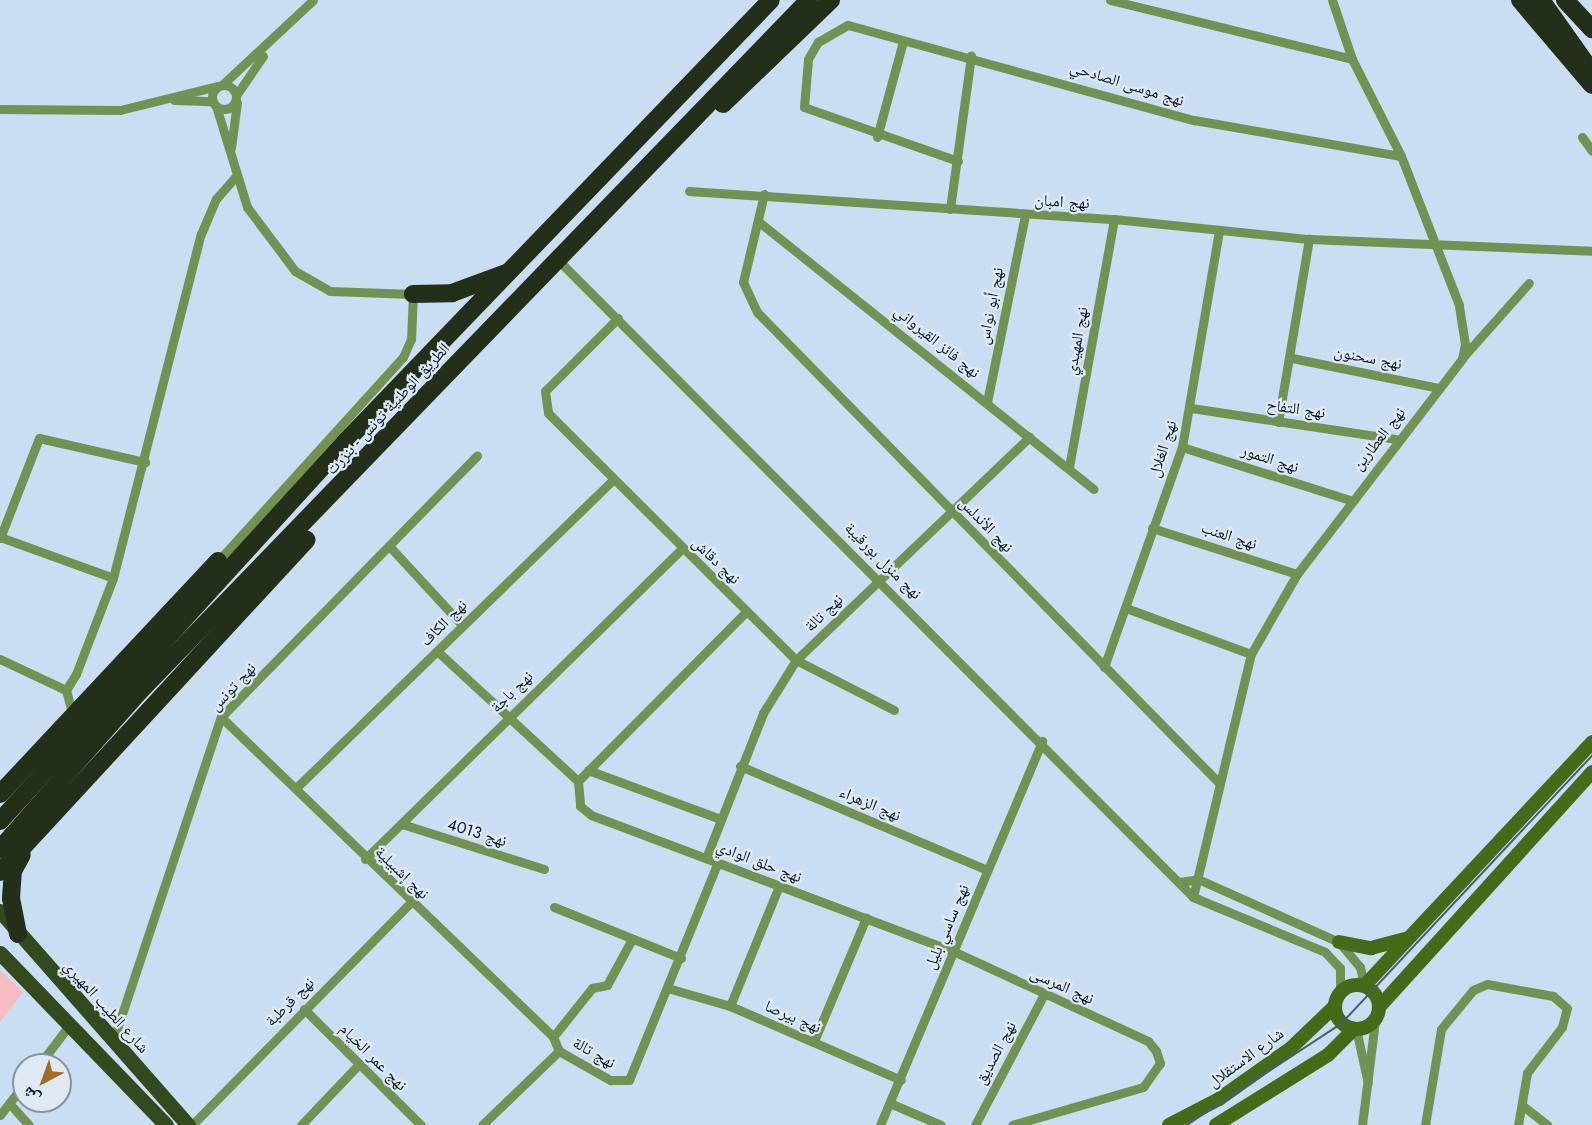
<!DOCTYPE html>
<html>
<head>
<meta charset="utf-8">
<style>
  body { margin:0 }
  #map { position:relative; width:1592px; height:1125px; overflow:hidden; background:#c9ddf3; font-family:Jost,"Noto Naskh Arabic",sans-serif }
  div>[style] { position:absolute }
  .green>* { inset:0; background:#f5bcc2 }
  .street>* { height:9px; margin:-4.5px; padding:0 4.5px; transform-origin:4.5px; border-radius:4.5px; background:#719253 }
  .street>.ring { margin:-4.5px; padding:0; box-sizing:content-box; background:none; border:9px solid #719253; border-radius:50% }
  .secondary>* { height:14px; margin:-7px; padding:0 7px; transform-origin:7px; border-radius:7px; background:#456a18 }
  .secondary>.ring { margin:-7px; padding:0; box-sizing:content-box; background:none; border:14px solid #456a18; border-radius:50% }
  .primary>* { height:15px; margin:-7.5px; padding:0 7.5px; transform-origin:7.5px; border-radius:7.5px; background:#33491e }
  .highway>* { height:18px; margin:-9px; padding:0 9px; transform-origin:9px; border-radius:9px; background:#232f18 }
  .tram>* { height:1.5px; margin:-0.75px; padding:0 0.75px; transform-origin:0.75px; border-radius:0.75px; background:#4a5c70 }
  span { translate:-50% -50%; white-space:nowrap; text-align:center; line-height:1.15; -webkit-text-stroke:4.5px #dfe9f4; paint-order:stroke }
  .street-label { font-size:16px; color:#021326 }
  .north { position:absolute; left:12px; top:1053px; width:60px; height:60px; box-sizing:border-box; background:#dfe9f4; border:2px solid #8793a2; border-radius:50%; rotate:221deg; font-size:16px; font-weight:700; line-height:24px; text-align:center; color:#021326 }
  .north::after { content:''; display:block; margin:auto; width:21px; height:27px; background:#a16d24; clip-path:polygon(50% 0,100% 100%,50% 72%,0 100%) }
</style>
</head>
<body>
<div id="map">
  <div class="green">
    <i style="clip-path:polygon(0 970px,23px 992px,0 1022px)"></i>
  </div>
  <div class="street">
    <i style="left:1110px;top:0;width:249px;rotate:13.7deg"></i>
    <i style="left:223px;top:84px;width:123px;rotate:-43deg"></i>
    <i class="ring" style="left:212px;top:85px;width:15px;height:15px"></i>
    <i style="left:237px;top:94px;width:46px;rotate:-55.6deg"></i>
    <i style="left:174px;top:100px;width:38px;rotate:2deg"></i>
    <i style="left:216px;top:106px;width:106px;rotate:72.9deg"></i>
    <i style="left:247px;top:207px;width:80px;rotate:53.1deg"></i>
    <i style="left:295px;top:271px;width:40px;rotate:29.7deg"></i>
    <i style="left:330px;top:291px;width:83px;rotate:2.1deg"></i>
    <i style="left:413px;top:294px;width:45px;rotate:92.5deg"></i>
    <i style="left:411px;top:339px;width:20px;rotate:114deg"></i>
    <i style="left:403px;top:357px;width:271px;rotate:132.2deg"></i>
    <i style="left:0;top:109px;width:120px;rotate:0.5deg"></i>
    <i style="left:120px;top:110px;width:101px;rotate:-13.8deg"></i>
    <i style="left:877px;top:137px;width:99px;rotate:-74.8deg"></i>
    <i style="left:1582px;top:137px;width:17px;rotate:54deg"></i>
    <i style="left:231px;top:148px;width:46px;rotate:-82.6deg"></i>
    <i style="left:958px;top:161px;width:163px;rotate:-160.7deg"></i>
    <i style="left:804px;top:107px;width:48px;rotate:-85.2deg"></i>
    <i style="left:808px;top:59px;width:20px;rotate:-60deg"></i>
    <i style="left:818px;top:42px;width:34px;rotate:-30deg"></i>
    <i style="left:848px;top:25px;width:359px;rotate:15.4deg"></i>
    <i style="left:1194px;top:120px;width:210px;rotate:9.9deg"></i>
    <i style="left:689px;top:191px;width:426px;rotate:3.8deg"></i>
    <i style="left:1114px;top:219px;width:196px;rotate:5.9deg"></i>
    <i style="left:1309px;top:239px;width:283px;rotate:2.4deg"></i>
    <i style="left:764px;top:194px;width:90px;rotate:103.4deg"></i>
    <i style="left:743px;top:282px;width:33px;rotate:65deg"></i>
    <i style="left:757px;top:312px;width:658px;rotate:45.55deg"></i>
    <i style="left:950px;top:209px;width:155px;rotate:-82.2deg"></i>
    <i style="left:759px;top:222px;width:428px;rotate:38.6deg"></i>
    <i style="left:562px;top:264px;width:894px;rotate:45.09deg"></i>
    <i style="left:1193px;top:897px;width:143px;rotate:22.6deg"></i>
    <i style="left:1325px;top:952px;width:22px;rotate:47deg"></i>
    <i style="left:1340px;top:968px;width:25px;rotate:90deg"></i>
    <i style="left:618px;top:318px;width:103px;rotate:135deg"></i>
    <i style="left:545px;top:391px;width:22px;rotate:82deg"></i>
    <i style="left:548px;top:413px;width:350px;rotate:44.9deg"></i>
    <i style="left:796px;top:660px;width:110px;rotate:27deg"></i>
    <i style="left:1463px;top:357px;width:99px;rotate:-48.3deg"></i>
    <i style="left:1292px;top:358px;width:149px;rotate:11.6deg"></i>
    <i style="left:987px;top:402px;width:191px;rotate:-78.5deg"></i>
    <i style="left:1191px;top:408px;width:208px;rotate:8.6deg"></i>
    <i style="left:1278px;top:422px;width:186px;rotate:-80.4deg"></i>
    <i style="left:1182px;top:447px;width:176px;rotate:17.5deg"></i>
    <i style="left:1069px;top:467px;width:252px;rotate:-79.7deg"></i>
    <i style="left:1152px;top:528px;width:152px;rotate:17.6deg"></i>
    <i style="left:0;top:537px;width:120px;rotate:19.9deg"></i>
    <i style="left:0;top:538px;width:107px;rotate:-68.7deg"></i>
    <i style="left:39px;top:438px;width:109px;rotate:12.8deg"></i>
    <i style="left:391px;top:548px;width:105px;rotate:47.3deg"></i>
    <i style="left:1126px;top:608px;width:133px;rotate:20.2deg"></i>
    <i style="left:437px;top:651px;width:192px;rotate:42.7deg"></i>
    <i style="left:0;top:659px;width:73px;rotate:25.2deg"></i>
    <i style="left:66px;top:690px;width:19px;rotate:-58deg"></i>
    <i style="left:76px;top:674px;width:103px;rotate:-68.9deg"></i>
    <i style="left:113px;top:578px;width:355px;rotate:-75.7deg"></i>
    <i style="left:201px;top:234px;width:38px;rotate:-67deg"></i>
    <i style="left:216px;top:199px;width:29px;rotate:-49deg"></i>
    <i style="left:1104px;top:667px;width:233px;rotate:-70.5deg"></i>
    <i style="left:1182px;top:447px;width:219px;rotate:-80.3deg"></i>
    <i style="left:66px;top:690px;width:28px;rotate:75deg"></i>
    <i style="left:221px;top:717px;width:461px;rotate:43.9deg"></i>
    <i style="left:553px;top:1037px;width:15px;rotate:67deg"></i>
    <i style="left:740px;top:766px;width:268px;rotate:22.8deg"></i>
    <i style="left:588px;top:770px;width:139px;rotate:20.3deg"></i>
    <i style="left:578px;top:781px;width:25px;rotate:85deg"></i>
    <i style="left:580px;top:806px;width:14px;rotate:39deg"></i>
    <i style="left:591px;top:815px;width:387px;rotate:20.6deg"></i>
    <i style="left:953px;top:951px;width:215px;rotate:24.8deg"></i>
    <i style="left:1148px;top:1041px;width:13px;rotate:51deg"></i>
    <i style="left:1156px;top:1051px;width:13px;rotate:72deg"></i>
    <i style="left:1160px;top:1063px;width:29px;rotate:125deg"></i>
    <i style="left:1143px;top:1087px;width:136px;rotate:163.8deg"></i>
    <i style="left:578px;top:781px;width:238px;rotate:-45.2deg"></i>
    <i style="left:296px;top:788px;width:442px;rotate:-44.2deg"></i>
    <i style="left:402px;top:824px;width:149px;rotate:17.6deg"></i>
    <i style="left:706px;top:858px;width:156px;rotate:-68.5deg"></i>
    <i style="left:763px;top:713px;width:62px;rotate:-58.1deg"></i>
    <i style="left:796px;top:660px;width:323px;rotate:-43.7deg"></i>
    <i style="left:365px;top:859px;width:443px;rotate:-44.4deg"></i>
    <i style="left:1180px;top:882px;width:18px;rotate:-9deg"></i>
    <i style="left:1198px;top:879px;width:154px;rotate:24.1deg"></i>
    <i style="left:1339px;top:942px;width:33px;rotate:50deg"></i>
    <i style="left:1360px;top:967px;width:18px;rotate:77deg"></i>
    <i style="left:1193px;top:897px;width:250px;rotate:-76.6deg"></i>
    <i style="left:1251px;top:654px;width:92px;rotate:-60.1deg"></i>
    <i style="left:1297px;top:574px;width:271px;rotate:-52.5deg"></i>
    <i style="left:1462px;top:359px;width:15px;rotate:-79deg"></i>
    <i style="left:1465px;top:344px;width:39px;rotate:-99deg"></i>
    <i style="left:1459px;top:305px;width:160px;rotate:-111.3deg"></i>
    <i style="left:1401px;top:156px;width:109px;rotate:-116.8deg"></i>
    <i style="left:1352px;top:59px;width:62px;rotate:-108.7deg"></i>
    <i style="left:554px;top:907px;width:137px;rotate:21.9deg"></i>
    <i style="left:671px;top:989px;width:61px;rotate:16.1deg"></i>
    <i style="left:730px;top:1006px;width:186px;rotate:23.4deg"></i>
    <i style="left:730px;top:1006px;width:130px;rotate:-67.8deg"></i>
    <i style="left:304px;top:1009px;width:165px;rotate:44.8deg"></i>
    <i style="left:1356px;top:1029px;width:55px;rotate:77.5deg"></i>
    <i style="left:553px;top:1037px;width:63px;rotate:-51.5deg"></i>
    <i style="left:592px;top:988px;width:15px;rotate:-11deg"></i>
    <i style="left:607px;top:985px;width:52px;rotate:-61.5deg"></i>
    <i style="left:113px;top:1041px;width:342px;rotate:-71.6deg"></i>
    <i style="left:221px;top:717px;width:366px;rotate:-45.6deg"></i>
    <i style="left:814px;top:1041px;width:134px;rotate:-67.1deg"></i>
    <i style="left:559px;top:1051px;width:59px;rotate:29.6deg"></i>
    <i style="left:610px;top:1080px;width:19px"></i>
    <i style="left:629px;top:1080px;width:235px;rotate:-67.8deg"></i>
    <i style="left:39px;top:1065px;width:53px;rotate:-52.7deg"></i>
    <i style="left:9px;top:1103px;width:30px;rotate:48deg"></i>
    <i style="left:892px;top:1104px;width:53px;rotate:23.2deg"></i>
    <i style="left:1523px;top:1106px;width:31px;rotate:38deg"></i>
    <i style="left:0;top:1115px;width:39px;rotate:-52deg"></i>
    <i style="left:192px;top:1125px;width:311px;rotate:-45.5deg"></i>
    <i style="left:301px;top:1125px;width:84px;rotate:-46.4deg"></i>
    <i style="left:482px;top:1125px;width:107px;rotate:-43.9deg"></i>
    <i style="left:880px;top:1125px;width:417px;rotate:-67.1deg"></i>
    <i style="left:975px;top:1125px;width:146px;rotate:-62.2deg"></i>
    <i style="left:1362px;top:1125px;width:105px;rotate:-82.9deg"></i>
    <i style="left:1425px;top:1125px;width:97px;rotate:-80.5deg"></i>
    <i style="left:1441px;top:1029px;width:50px;rotate:-50.6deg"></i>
    <i style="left:1473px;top:990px;width:15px;rotate:-23deg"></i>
    <i style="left:1487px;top:984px;width:67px;rotate:10.3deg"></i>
    <i style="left:1553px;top:996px;width:18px;rotate:41deg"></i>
    <i style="left:1567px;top:1008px;width:20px;rotate:105deg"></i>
    <i style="left:1562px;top:1027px;width:58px;rotate:127.3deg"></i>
    <i style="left:1527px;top:1073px;width:53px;rotate:99.8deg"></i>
  </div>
  <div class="secondary">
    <i style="left:1339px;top:942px;width:33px;rotate:11deg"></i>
    <i style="left:1371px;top:948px;width:35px;rotate:-15deg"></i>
    <i class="ring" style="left:1335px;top:985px;width:30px;height:30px"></i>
    <i style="left:1365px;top:985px;width:333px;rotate:-46.9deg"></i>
    <i style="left:1380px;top:1006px;width:316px;rotate:-47.8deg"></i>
    <i style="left:1169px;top:1125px;width:56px;rotate:-27.5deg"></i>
    <i style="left:1219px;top:1099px;width:88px;rotate:-35.3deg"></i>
    <i style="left:1291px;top:1048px;width:61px;rotate:-43.7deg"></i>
    <i style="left:1216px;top:1125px;width:132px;rotate:-32deg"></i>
    <i style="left:1328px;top:1055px;width:37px;rotate:-45deg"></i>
  </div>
  <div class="primary">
    <i style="left:0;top:911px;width:285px;rotate:48.7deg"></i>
    <i style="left:0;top:953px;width:239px;rotate:46deg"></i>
  </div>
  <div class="highway">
    <i style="left:1520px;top:0;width:111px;rotate:49.7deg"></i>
    <i style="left:1541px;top:0;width:88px;rotate:54.7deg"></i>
    <i style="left:1565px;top:0;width:40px;rotate:47deg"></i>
    <i style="left:723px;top:104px;width:150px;rotate:-43.9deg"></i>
    <i style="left:413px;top:294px;width:39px;rotate:-1deg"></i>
    <i style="left:452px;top:293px;width:58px;rotate:-20.3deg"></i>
    <i style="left:0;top:794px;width:319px;rotate:-46.9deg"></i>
    <i style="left:0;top:821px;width:514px;rotate:-47.68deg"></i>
    <i style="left:346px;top:441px;width:612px;rotate:-46.06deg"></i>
    <i style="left:0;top:849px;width:210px;rotate:-48.5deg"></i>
    <i style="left:139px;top:692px;width:963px;rotate:-45.93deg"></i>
    <i style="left:0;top:872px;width:452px;rotate:-47.3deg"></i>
    <i style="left:18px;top:934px;width:37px;rotate:-101deg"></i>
    <i style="left:11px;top:898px;width:27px;rotate:-86deg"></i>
    <i style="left:13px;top:871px;width:18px;rotate:-61deg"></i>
  </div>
  <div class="tram">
    <i style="left:1187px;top:1125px;width:186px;rotate:-33.3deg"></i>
    <i style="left:1342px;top:1023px;width:366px;rotate:-46.9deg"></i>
  </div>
  <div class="street-label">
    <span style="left:1127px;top:84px;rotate:17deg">نهج موسى الصادحي</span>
    <span style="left:1062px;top:202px;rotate:3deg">نهج امبان</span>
    <span style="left:991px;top:306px;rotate:-79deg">نهج أبو نواس</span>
    <span style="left:1077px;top:341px;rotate:-80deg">نهج المهيدي</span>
    <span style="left:937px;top:342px;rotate:39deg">نهج فائز القيرواني</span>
    <span style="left:1368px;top:358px;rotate:11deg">نهج سحنون</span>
    <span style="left:388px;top:409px;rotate:-47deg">الطريق الوطنية تونس - بنزرت</span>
    <span style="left:1296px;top:409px;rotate:8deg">نهج التفاح</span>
    <span style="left:1379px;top:439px;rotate:-52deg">نهج العطارين</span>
    <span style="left:1163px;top:449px;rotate:-72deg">نهج الغلال</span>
    <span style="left:1270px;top:459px;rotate:18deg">نهج التمور</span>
    <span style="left:986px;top:525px;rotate:46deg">نهج الأندلس</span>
    <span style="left:1229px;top:536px;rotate:18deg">نهج العنب</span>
    <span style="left:716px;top:561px;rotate:44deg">نهج دقاش</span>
    <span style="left:883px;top:561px;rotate:45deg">نهج منزل بورقيبة</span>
    <span style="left:824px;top:613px;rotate:-44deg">نهج تالة</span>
    <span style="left:444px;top:623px;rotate:-45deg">نهج الكاف</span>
    <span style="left:233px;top:687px;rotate:-47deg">نهج تونس</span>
    <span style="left:512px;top:692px;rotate:-44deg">نهج باجة</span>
    <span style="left:870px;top:804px;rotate:23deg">نهج الزهراء</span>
    <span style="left:477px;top:833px;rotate:17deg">نهج 4013</span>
    <span style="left:759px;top:862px;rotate:21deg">نهج حلق الوادي</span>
    <span style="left:402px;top:873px;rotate:44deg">نهج إشبيلية</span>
    <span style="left:947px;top:927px;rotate:-67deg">نهج ساسي بليل</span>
    <span style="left:1062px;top:986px;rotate:24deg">نهج المرسى</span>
    <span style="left:290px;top:1002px;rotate:-45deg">نهج قرطبة</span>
    <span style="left:106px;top:1007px;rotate:48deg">شارع الطيب المهيري</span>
    <span style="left:793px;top:1017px;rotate:23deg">نهج بيرصا</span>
    <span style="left:594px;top:1053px;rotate:30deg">نهج تالة</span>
    <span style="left:996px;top:1053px;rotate:-62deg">نهج الصديق</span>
    <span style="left:373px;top:1057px;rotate:45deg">نهج عمر الخيام</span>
    <span style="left:1246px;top:1058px;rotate:-36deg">شارع الاستقلال</span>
  </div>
  <div class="north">ش</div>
</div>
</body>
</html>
